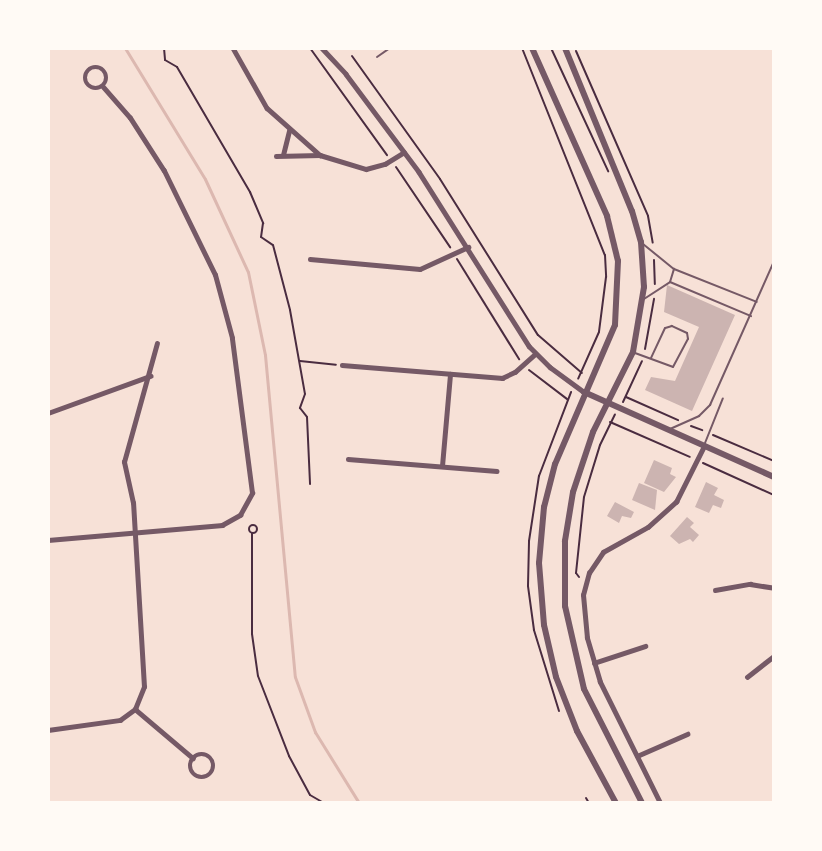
<!DOCTYPE html>
<html>
<head>
<meta charset="utf-8">
<style>
  body { margin:0 }
  #map { position:relative; width:822px; height:851px; overflow:hidden; background:#f7e1d7; font-family:"Exo 2",sans-serif }
  div>[style] { position:absolute }
  .stream>* { height:3px; margin:-1.5px; padding:0 1.5px; transform-origin:1.5px; border-radius:1.5px; background:#dcb8b0 }
  .building>* { inset:0; background:#ccb4b1 }
  .path>* { height:2px; margin:-1px; padding:0 1px; transform-origin:1px; border-radius:1px; background:#4a2c40 }
  .path>.ring { margin:-1px; padding:0; box-sizing:content-box; background:none; border:2px solid #4a2c40; border-radius:50% }
  .service>* { height:2px; margin:-1px; padding:0 1px; transform-origin:1px; border-radius:1px; background:#755966 }
  .minor>* { height:4.5px; margin:-2.25px; padding:0 2.25px; transform-origin:2.25px; border-radius:2.25px; background:#755966 }
  .minor>.ring { margin:-2.25px; padding:0; box-sizing:content-box; background:none; border:4.5px solid #755966; border-radius:50% }
  .tertiary>* { height:6px; margin:-3px; padding:0 3px; transform-origin:3px; border-radius:3px; background:#755966 }
  span { translate:-50% -50%; white-space:nowrap; text-align:center; line-height:1.15; -webkit-text-stroke:5px #fffaf5; paint-order:stroke }
  .frame { position:absolute; inset:0; border:50px solid #fffaf5; pointer-events:none }
</style>
</head>
<body>
<div id="map">
  <div class="stream">
    <i style="left:125px;top:48px;width:153px;rotate:58.6deg"></i>
    <i style="left:205px;top:179px;width:102px;rotate:65.2deg"></i>
    <i style="left:248px;top:272px;width:85px;rotate:78.4deg"></i>
    <i style="left:265px;top:355px;width:323px;rotate:84.7deg"></i>
    <i style="left:295px;top:677px;width:59px;rotate:70deg"></i>
    <i style="left:315px;top:732px;width:84px;rotate:58.2deg"></i>
  </div>
  <div class="building">
    <i style="clip-path:polygon(667px 285px,735px 315px,692px 411px,645px 390px,651px 377px,675px 381px,699px 327px,664px 312px)"></i>
    <i style="clip-path:polygon(654px 460px,672px 468px,670px 474px,676px 477px,664px 492px,644px 483px)"></i>
    <i style="clip-path:polygon(706px 482px,718px 488px,714px 495px,724px 500px,721px 508px,713px 505px,709px 513px,695px 507px)"></i>
    <i style="clip-path:polygon(639px 483px,657px 490px,655px 510px,632px 500px)"></i>
    <i style="clip-path:polygon(615px 502px,634px 512px,631px 518px,622px 516px,619px 523px,607px 516px)"></i>
    <i style="clip-path:polygon(687px 517px,694px 523px,690px 527px,699px 535px,693px 542px,690px 539px,679px 544px,670px 536px)"></i>
  </div>
  <div class="path">
    <i style="left:164px;top:48px;width:12px;rotate:85deg"></i>
    <i style="left:165px;top:60px;width:14px;rotate:30deg"></i>
    <i style="left:177px;top:67px;width:145px;rotate:59.7deg"></i>
    <i style="left:250px;top:192px;width:34px;rotate:67deg"></i>
    <i style="left:263px;top:223px;width:14px;rotate:98deg"></i>
    <i style="left:261px;top:237px;width:14px;rotate:34deg"></i>
    <i style="left:273px;top:245px;width:67px;rotate:75.3deg"></i>
    <i style="left:290px;top:310px;width:85px;rotate:79.9deg"></i>
    <i style="left:305px;top:394px;width:15px;rotate:110deg"></i>
    <i style="left:300px;top:408px;width:11px;rotate:52deg"></i>
    <i style="left:307px;top:417px;width:67px;rotate:87.4deg"></i>
    <i style="left:310px;top:48px;width:132px;rotate:54.3deg"></i>
    <i style="left:522px;top:48px;width:223px;rotate:68.2deg"></i>
    <i style="left:605px;top:255px;width:22px;rotate:87deg"></i>
    <i style="left:606px;top:277px;width:55px;rotate:97.3deg"></i>
    <i style="left:599px;top:332px;width:51px;rotate:114.1deg"></i>
    <i style="left:551px;top:48px;width:136px;rotate:65.1deg"></i>
    <i style="left:576px;top:51px;width:180px;rotate:66.4deg"></i>
    <i style="left:648px;top:216px;width:27px;rotate:80deg"></i>
    <i style="left:352px;top:56px;width:151px;rotate:54.4deg"></i>
    <i style="left:440px;top:179px;width:184px;rotate:57.9deg"></i>
    <i style="left:538px;top:335px;width:58px;rotate:40.8deg"></i>
    <i style="left:396px;top:167px;width:97px;rotate:56deg"></i>
    <i style="left:457px;top:259px;width:118px;rotate:58.2deg"></i>
    <i style="left:654px;top:260px;width:24px;rotate:88deg"></i>
    <i style="left:645px;top:349px;width:51px;rotate:-79.8deg"></i>
    <i style="left:300px;top:361px;width:36px;rotate:6deg"></i>
    <i style="left:529px;top:370px;width:48px;rotate:37.3deg"></i>
    <i style="left:626px;top:397px;width:57px;rotate:23.9deg"></i>
    <i style="left:623px;top:402px;width:45px;rotate:-65.1deg"></i>
    <i style="left:610px;top:422px;width:87px;rotate:23.6deg"></i>
    <i style="left:691px;top:426px;width:12px;rotate:20deg"></i>
    <i style="left:713px;top:435px;width:66px;rotate:23.1deg"></i>
    <i style="left:703px;top:463px;width:78px;rotate:24.3deg"></i>
    <i class="ring" style="left:249px;top:525px;width:6px;height:6px"></i>
    <i style="left:252px;top:533px;width:101px;rotate:90deg"></i>
    <i style="left:252px;top:634px;width:42px;rotate:81.9deg"></i>
    <i style="left:258px;top:676px;width:86px;rotate:68.8deg"></i>
    <i style="left:289px;top:756px;width:44px;rotate:61.7deg"></i>
    <i style="left:310px;top:795px;width:16px;rotate:30deg"></i>
    <i style="left:579px;top:577px;width:5px;rotate:-127deg"></i>
    <i style="left:576px;top:573px;width:76px;rotate:-84deg"></i>
    <i style="left:584px;top:497px;width:54px;rotate:-72.9deg"></i>
    <i style="left:600px;top:445px;width:34px;rotate:-64deg"></i>
    <i style="left:559px;top:711px;width:85px;rotate:-107.2deg"></i>
    <i style="left:534px;top:630px;width:44px;rotate:-97.8deg"></i>
    <i style="left:528px;top:586px;width:45px;rotate:-88.7deg"></i>
    <i style="left:529px;top:541px;width:66px;rotate:-81.3deg"></i>
    <i style="left:539px;top:476px;width:90px;rotate:-69.1deg"></i>
    <i style="left:586px;top:798px;width:6px;rotate:59deg"></i>
  </div>
  <div class="service">
    <i style="left:377px;top:57px;width:16px;rotate:-35deg"></i>
    <i style="left:643px;top:244px;width:40px;rotate:39deg"></i>
    <i style="left:674px;top:269px;width:89px;rotate:21.7deg"></i>
    <i style="left:670px;top:282px;width:14px;rotate:-73deg"></i>
    <i style="left:644px;top:299px;width:31px;rotate:-33deg"></i>
    <i style="left:670px;top:282px;width:88px;rotate:22.8deg"></i>
    <i style="left:635px;top:353px;width:40px;rotate:20.2deg"></i>
    <i style="left:673px;top:367px;width:32px;rotate:-62deg"></i>
    <i style="left:688px;top:339px;width:6px;rotate:-99deg"></i>
    <i style="left:687px;top:333px;width:17px;rotate:-155deg"></i>
    <i style="left:672px;top:326px;width:7px;rotate:164deg"></i>
    <i style="left:665px;top:328px;width:33px;rotate:115deg"></i>
    <i style="left:670px;top:429px;width:32px;rotate:-24deg"></i>
    <i style="left:699px;top:416px;width:16px;rotate:-45deg"></i>
    <i style="left:710px;top:405px;width:158px;rotate:-66deg"></i>
    <i style="left:705px;top:443px;width:48px;rotate:-68.2deg"></i>
  </div>
  <div class="minor">
    <i style="left:233px;top:48px;width:69px;rotate:60.5deg"></i>
    <i style="left:267px;top:108px;width:71px;rotate:41.6deg"></i>
    <i style="left:320px;top:155px;width:48px;rotate:16.9deg"></i>
    <i style="left:366px;top:169px;width:20px;rotate:-15deg"></i>
    <i style="left:385px;top:164px;width:22px;rotate:-32deg"></i>
    <i style="left:322px;top:48px;width:35px;rotate:47deg"></i>
    <i style="left:346px;top:74px;width:122px;rotate:53.3deg"></i>
    <i style="left:419px;top:172px;width:206px;rotate:57.7deg"></i>
    <i style="left:529px;top:346px;width:30px;rotate:45deg"></i>
    <i style="left:550px;top:367px;width:42px;rotate:36.3deg"></i>
    <i class="ring" style="left:85px;top:67px;width:17.5px;height:17.5px"></i>
    <i style="left:283px;top:155px;width:25px;rotate:-76deg"></i>
    <i style="left:276px;top:156px;width:44px;rotate:-1.3deg"></i>
    <i style="left:310px;top:259px;width:110px;rotate:5.2deg"></i>
    <i style="left:420px;top:269px;width:53px;rotate:-24.6deg"></i>
    <i style="left:342px;top:365px;width:161px;rotate:4.6deg"></i>
    <i style="left:502px;top:378px;width:14px;rotate:-25deg"></i>
    <i style="left:515px;top:372px;width:27px;rotate:-42deg"></i>
    <i style="left:48px;top:413px;width:109px;rotate:-19.9deg"></i>
    <i style="left:348px;top:459px;width:149px;rotate:4.6deg"></i>
    <i style="left:442px;top:466px;width:92px;rotate:-85deg"></i>
    <i style="left:48px;top:540px;width:175px;rotate:-4.9deg"></i>
    <i style="left:222px;top:525px;width:21px;rotate:-29deg"></i>
    <i style="left:240px;top:515px;width:25px;rotate:-61deg"></i>
    <i style="left:252px;top:493px;width:156px;rotate:-97.4deg"></i>
    <i style="left:232px;top:338px;width:65px;rotate:-105.1deg"></i>
    <i style="left:215px;top:275px;width:116px;rotate:-116.1deg"></i>
    <i style="left:164px;top:171px;width:63px;rotate:-122.7deg"></i>
    <i style="left:130px;top:118px;width:41px;rotate:-131.1deg"></i>
    <i style="left:715px;top:590px;width:36px;rotate:-10deg"></i>
    <i style="left:750px;top:584px;width:24px;rotate:9deg"></i>
    <i style="left:594px;top:663px;width:54px;rotate:-18.4deg"></i>
    <i style="left:747px;top:677px;width:34px;rotate:-38deg"></i>
    <i style="left:135px;top:709px;width:76px;rotate:40.2deg"></i>
    <i style="left:48px;top:730px;width:73px;rotate:-7.9deg"></i>
    <i style="left:120px;top:720px;width:19px;rotate:-36deg"></i>
    <i style="left:135px;top:709px;width:24px;rotate:-68deg"></i>
    <i style="left:144px;top:687px;width:184px;rotate:-93.4deg"></i>
    <i style="left:133px;top:503px;width:42px;rotate:-102.4deg"></i>
    <i style="left:124px;top:462px;width:123px;rotate:-74.5deg"></i>
    <i class="ring" style="left:190px;top:754px;width:19.5px;height:19.5px"></i>
    <i style="left:637px;top:756px;width:55px;rotate:-23.7deg"></i>
    <i style="left:660px;top:803px;width:135px;rotate:-116.4deg"></i>
    <i style="left:600px;top:682px;width:46px;rotate:-106.5deg"></i>
    <i style="left:587px;top:638px;width:43px;rotate:-95.3deg"></i>
    <i style="left:583px;top:595px;width:23px;rotate:-75deg"></i>
    <i style="left:589px;top:573px;width:25px;rotate:-56deg"></i>
    <i style="left:603px;top:552px;width:51px;rotate:-29.1deg"></i>
    <i style="left:648px;top:527px;width:38px;rotate:-42deg"></i>
    <i style="left:676px;top:502px;width:63px;rotate:-63.4deg"></i>
  </div>
  <div class="tertiary">
    <i style="left:532px;top:48px;width:184px;rotate:65.9deg"></i>
    <i style="left:607px;top:216px;width:46px;rotate:76.3deg"></i>
    <i style="left:618px;top:261px;width:64px;rotate:92.7deg"></i>
    <i style="left:615px;top:325px;width:151px;rotate:113.3deg"></i>
    <i style="left:555px;top:464px;width:44px;rotate:104.3deg"></i>
    <i style="left:544px;top:507px;width:56px;rotate:95.1deg"></i>
    <i style="left:539px;top:563px;width:62px;rotate:85.4deg"></i>
    <i style="left:544px;top:625px;width:53px;rotate:77deg"></i>
    <i style="left:556px;top:677px;width:58px;rotate:68.7deg"></i>
    <i style="left:577px;top:731px;width:82px;rotate:61.6deg"></i>
    <i style="left:565px;top:48px;width:176px;rotate:67.7deg"></i>
    <i style="left:632px;top:211px;width:32px;rotate:74deg"></i>
    <i style="left:641px;top:242px;width:45px;rotate:86.2deg"></i>
    <i style="left:644px;top:287px;width:66px;rotate:99.6deg"></i>
    <i style="left:633px;top:352px;width:89px;rotate:116.6deg"></i>
    <i style="left:593px;top:432px;width:63px;rotate:108.4deg"></i>
    <i style="left:573px;top:492px;width:50px;rotate:99.3deg"></i>
    <i style="left:565px;top:541px;width:65px;rotate:90deg"></i>
    <i style="left:565px;top:606px;width:85px;rotate:77.1deg"></i>
    <i style="left:584px;top:689px;width:128px;rotate:63deg"></i>
    <i style="left:584px;top:392px;width:208px;rotate:24.1deg"></i>
  </div>
  <div class="frame"></div>
</div>
</body>
</html>
